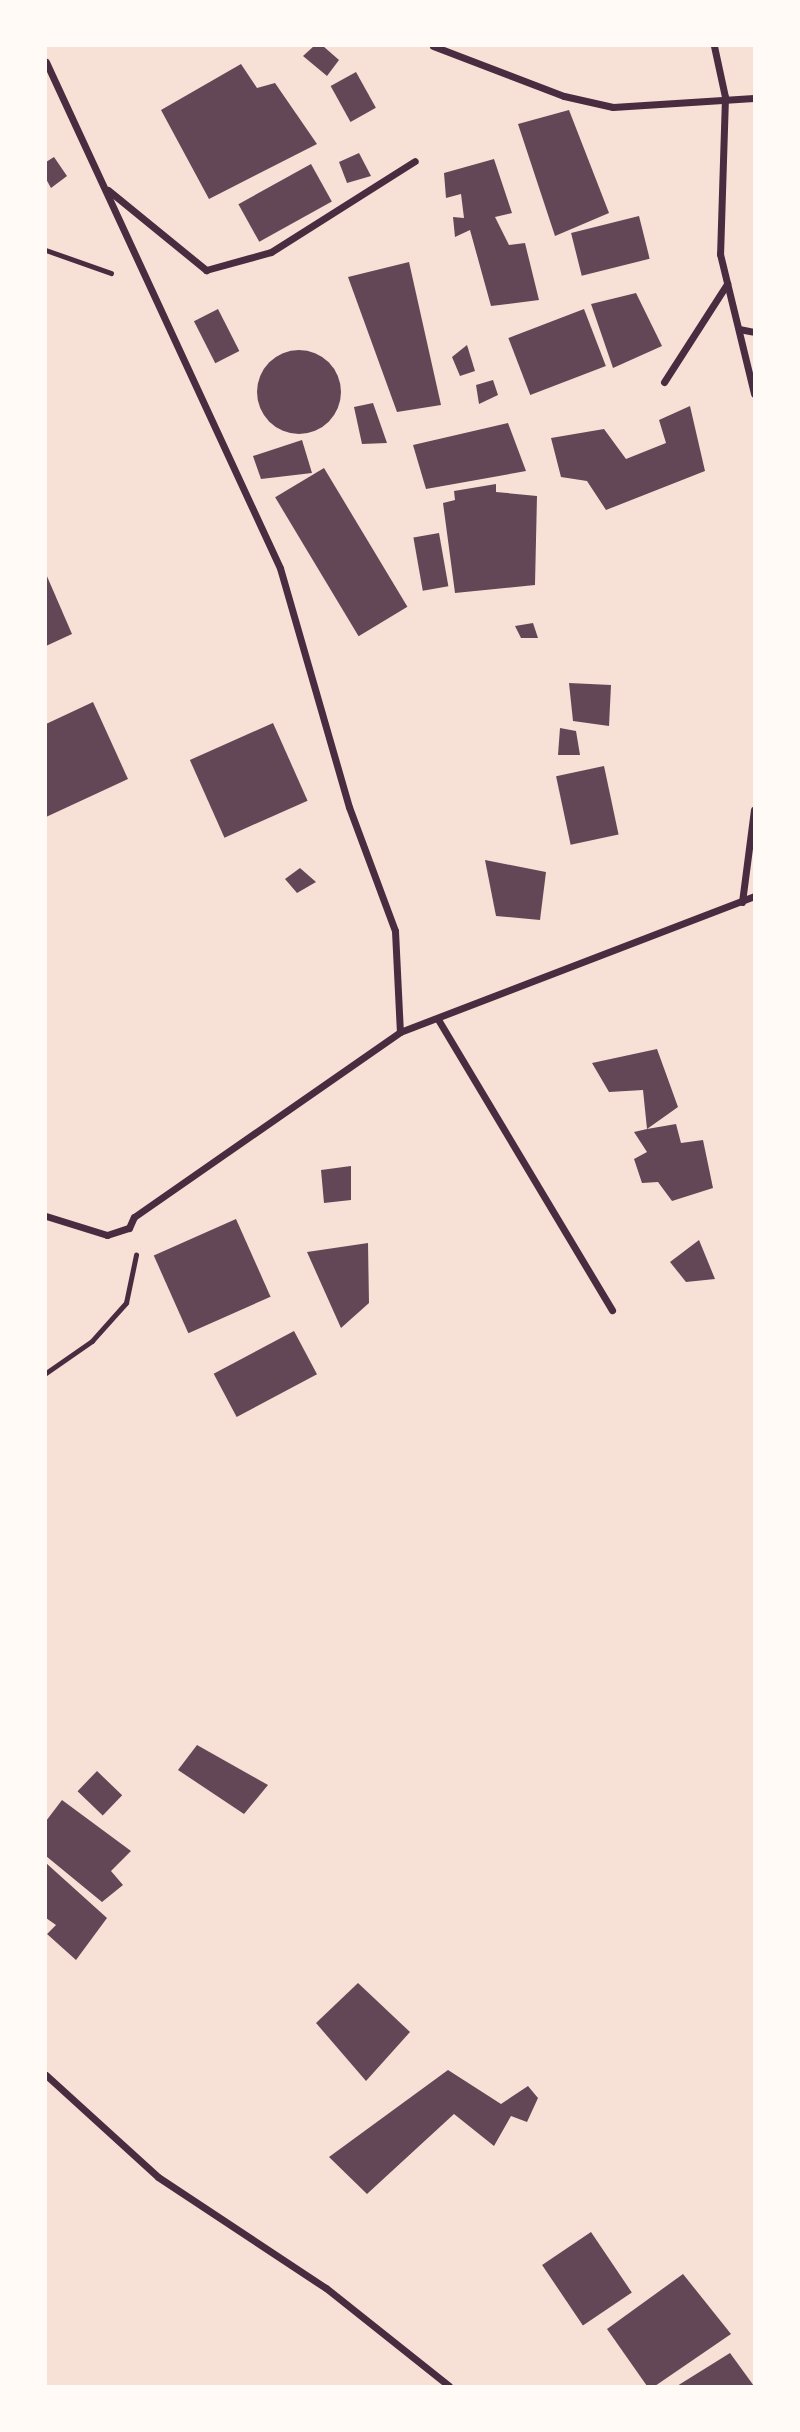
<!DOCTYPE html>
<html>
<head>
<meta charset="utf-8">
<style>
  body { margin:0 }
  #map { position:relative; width:800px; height:2432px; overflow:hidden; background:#f7e1d7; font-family:"Fira Sans",sans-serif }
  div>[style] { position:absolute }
  .building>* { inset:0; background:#644757; transform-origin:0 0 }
  .round { border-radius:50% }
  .path>* { height:4.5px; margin:-2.25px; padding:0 2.25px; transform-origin:2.25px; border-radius:2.25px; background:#4a2c40 }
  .minor>* { height:7px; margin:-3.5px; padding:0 3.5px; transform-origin:3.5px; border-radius:3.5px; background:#4a2c40 }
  span { translate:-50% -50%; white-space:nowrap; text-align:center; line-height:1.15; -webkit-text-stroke:5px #fffaf5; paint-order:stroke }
  .frame { position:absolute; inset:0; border:47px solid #fffaf5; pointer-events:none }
</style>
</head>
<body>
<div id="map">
  <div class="building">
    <i style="clip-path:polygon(314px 46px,323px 46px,339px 60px,327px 76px,303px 56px)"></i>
    <i style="clip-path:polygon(241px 64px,257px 88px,275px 83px,317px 144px,209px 199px,161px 110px)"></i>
    <i style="left:356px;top:72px;width:41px;height:29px;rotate:61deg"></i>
    <i style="clip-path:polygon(569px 110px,609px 213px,555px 236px,518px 124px)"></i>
    <i style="clip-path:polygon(359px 153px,371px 176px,347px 183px,339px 162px)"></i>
    <i style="clip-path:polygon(54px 157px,67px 176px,51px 188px,46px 179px,46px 162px)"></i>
    <i style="clip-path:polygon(494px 159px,512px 213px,495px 217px,509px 245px,525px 243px,539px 300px,491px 306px,470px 230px,455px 237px,453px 217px,464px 218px,461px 194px,446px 198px,444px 173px)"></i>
    <i style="left:311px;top:164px;width:43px;height:83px;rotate:61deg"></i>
    <i style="left:639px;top:216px;width:44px;height:70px;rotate:76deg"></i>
    <i style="clip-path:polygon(409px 262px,441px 405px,397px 412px,348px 277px)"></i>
    <i style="clip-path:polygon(636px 293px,662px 346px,613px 368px,591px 304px)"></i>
    <i style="left:218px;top:309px;width:47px;height:27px;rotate:63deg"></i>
    <i style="left:584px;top:309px;width:61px;height:81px;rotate:69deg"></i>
    <i style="clip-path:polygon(467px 345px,475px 371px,460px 376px,452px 357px)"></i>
    <i class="round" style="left:257px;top:350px;width:84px;height:84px"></i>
    <i style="clip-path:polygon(493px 380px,498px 395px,479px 404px,476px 385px)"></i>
    <i style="clip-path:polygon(373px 403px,387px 443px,362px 444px,354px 407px)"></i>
    <i style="clip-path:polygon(690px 406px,705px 471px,606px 510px,587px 481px,561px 477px,551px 438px,604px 429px,626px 459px,666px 443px,659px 420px)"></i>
    <i style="clip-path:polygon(508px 423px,526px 471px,426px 489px,413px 445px)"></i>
    <i style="clip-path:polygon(302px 440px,312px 473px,261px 479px,253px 456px)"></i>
    <i style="left:324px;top:468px;width:162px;height:57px;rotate:59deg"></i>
    <i style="clip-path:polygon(496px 484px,496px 492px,537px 496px,535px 585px,455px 593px,443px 503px,455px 500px,454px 491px)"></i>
    <i style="left:439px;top:533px;width:54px;height:26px;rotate:80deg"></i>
    <i style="clip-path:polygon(46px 574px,72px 634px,46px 646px)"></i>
    <i style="clip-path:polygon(533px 623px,538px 638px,521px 638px,515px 626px)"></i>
    <i style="clip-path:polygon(569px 683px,611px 685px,609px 726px,573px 721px)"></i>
    <i style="clip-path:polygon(93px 702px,128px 779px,46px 817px,46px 724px)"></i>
    <i style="left:273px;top:723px;width:85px;height:91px;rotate:66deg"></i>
    <i style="clip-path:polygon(560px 728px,576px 731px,580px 755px,558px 755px)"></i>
    <i style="left:604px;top:766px;width:70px;height:49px;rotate:78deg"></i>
    <i style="clip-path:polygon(485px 860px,546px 872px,540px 920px,496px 916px)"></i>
    <i style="clip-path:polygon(300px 868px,316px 882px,297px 893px,285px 879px)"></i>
    <i style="clip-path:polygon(657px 1049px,678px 1107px,647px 1129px,676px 1124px,681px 1143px,703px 1140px,713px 1188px,672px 1201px,658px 1182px,642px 1183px,634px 1159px,647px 1152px,634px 1132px,647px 1129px,643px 1090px,609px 1092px,592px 1063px)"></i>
    <i style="clip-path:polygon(351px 1166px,351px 1200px,324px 1203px,321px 1170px)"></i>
    <i style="left:236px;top:1219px;width:85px;height:90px;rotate:66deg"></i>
    <i style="clip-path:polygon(699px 1240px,715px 1279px,686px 1282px,670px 1262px)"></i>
    <i style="clip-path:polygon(368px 1243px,369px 1303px,341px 1328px,307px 1252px)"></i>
    <i style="left:294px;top:1331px;width:49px;height:91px;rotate:62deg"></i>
    <i style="clip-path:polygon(197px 1745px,268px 1785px,244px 1814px,178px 1770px)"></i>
    <i style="left:97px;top:1771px;width:35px;height:28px;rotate:44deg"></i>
    <i style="clip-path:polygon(62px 1800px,131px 1851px,111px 1871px,123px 1885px,102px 1902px,46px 1856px,46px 1821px)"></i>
    <i style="clip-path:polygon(46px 1863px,107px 1918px,76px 1960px,47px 1934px,56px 1925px,46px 1918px)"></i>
    <i style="clip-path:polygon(358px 1983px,410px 2032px,366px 2081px,316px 2023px)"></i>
    <i style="clip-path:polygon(448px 2070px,501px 2104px,528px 2086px,538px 2098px,527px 2122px,511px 2116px,494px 2146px,454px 2114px,367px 2194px,329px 2157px)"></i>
    <i style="left:591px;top:2232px;width:73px;height:59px;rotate:56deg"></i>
    <i style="clip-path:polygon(683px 2274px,731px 2334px,655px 2386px,647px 2386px,607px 2329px)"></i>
    <i style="clip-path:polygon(730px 2353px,754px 2386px,677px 2386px)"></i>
  </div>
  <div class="path">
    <i style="left:46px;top:250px;width:69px;rotate:19.5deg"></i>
    <i style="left:46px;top:1373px;width:56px;rotate:-34.8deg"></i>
    <i style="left:92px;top:1341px;width:51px;rotate:-48.2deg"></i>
    <i style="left:126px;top:1303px;width:49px;rotate:-78.2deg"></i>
  </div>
  <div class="minor">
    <i style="left:433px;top:46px;width:140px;rotate:20.9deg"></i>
    <i style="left:564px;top:96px;width:50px;rotate:12.7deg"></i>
    <i style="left:613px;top:107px;width:141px;rotate:-3.7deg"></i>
    <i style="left:714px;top:46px;width:52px;rotate:77.8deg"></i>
    <i style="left:725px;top:97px;width:157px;rotate:91.8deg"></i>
    <i style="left:720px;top:254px;width:144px;rotate:76.3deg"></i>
    <i style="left:46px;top:62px;width:557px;rotate:65.18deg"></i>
    <i style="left:280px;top:568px;width:249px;rotate:73.9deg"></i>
    <i style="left:349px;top:807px;width:132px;rotate:69.6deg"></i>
    <i style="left:395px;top:931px;width:101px;rotate:87.2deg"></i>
    <i style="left:108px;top:190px;width:127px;rotate:39.2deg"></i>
    <i style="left:206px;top:270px;width:67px;rotate:-15.5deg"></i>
    <i style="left:271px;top:252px;width:170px;rotate:-32.3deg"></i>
    <i style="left:739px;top:329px;width:15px;rotate:11deg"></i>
    <i style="left:664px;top:382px;width:117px;rotate:-57.3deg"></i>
    <i style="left:742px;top:902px;width:93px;rotate:-82.6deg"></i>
    <i style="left:439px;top:1021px;width:337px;rotate:59.1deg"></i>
    <i style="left:46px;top:1216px;width:64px;rotate:17.3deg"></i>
    <i style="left:107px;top:1235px;width:23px;rotate:-18deg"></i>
    <i style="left:129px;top:1228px;width:12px;rotate:-66deg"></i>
    <i style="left:134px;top:1217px;width:324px;rotate:-34.8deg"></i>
    <i style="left:400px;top:1032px;width:379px;rotate:-21deg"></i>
    <i style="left:46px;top:2075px;width:151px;rotate:42.3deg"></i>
    <i style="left:158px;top:2177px;width:201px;rotate:33.5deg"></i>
    <i style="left:326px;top:2288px;width:157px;rotate:38.5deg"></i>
  </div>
  <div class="frame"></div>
</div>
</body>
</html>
